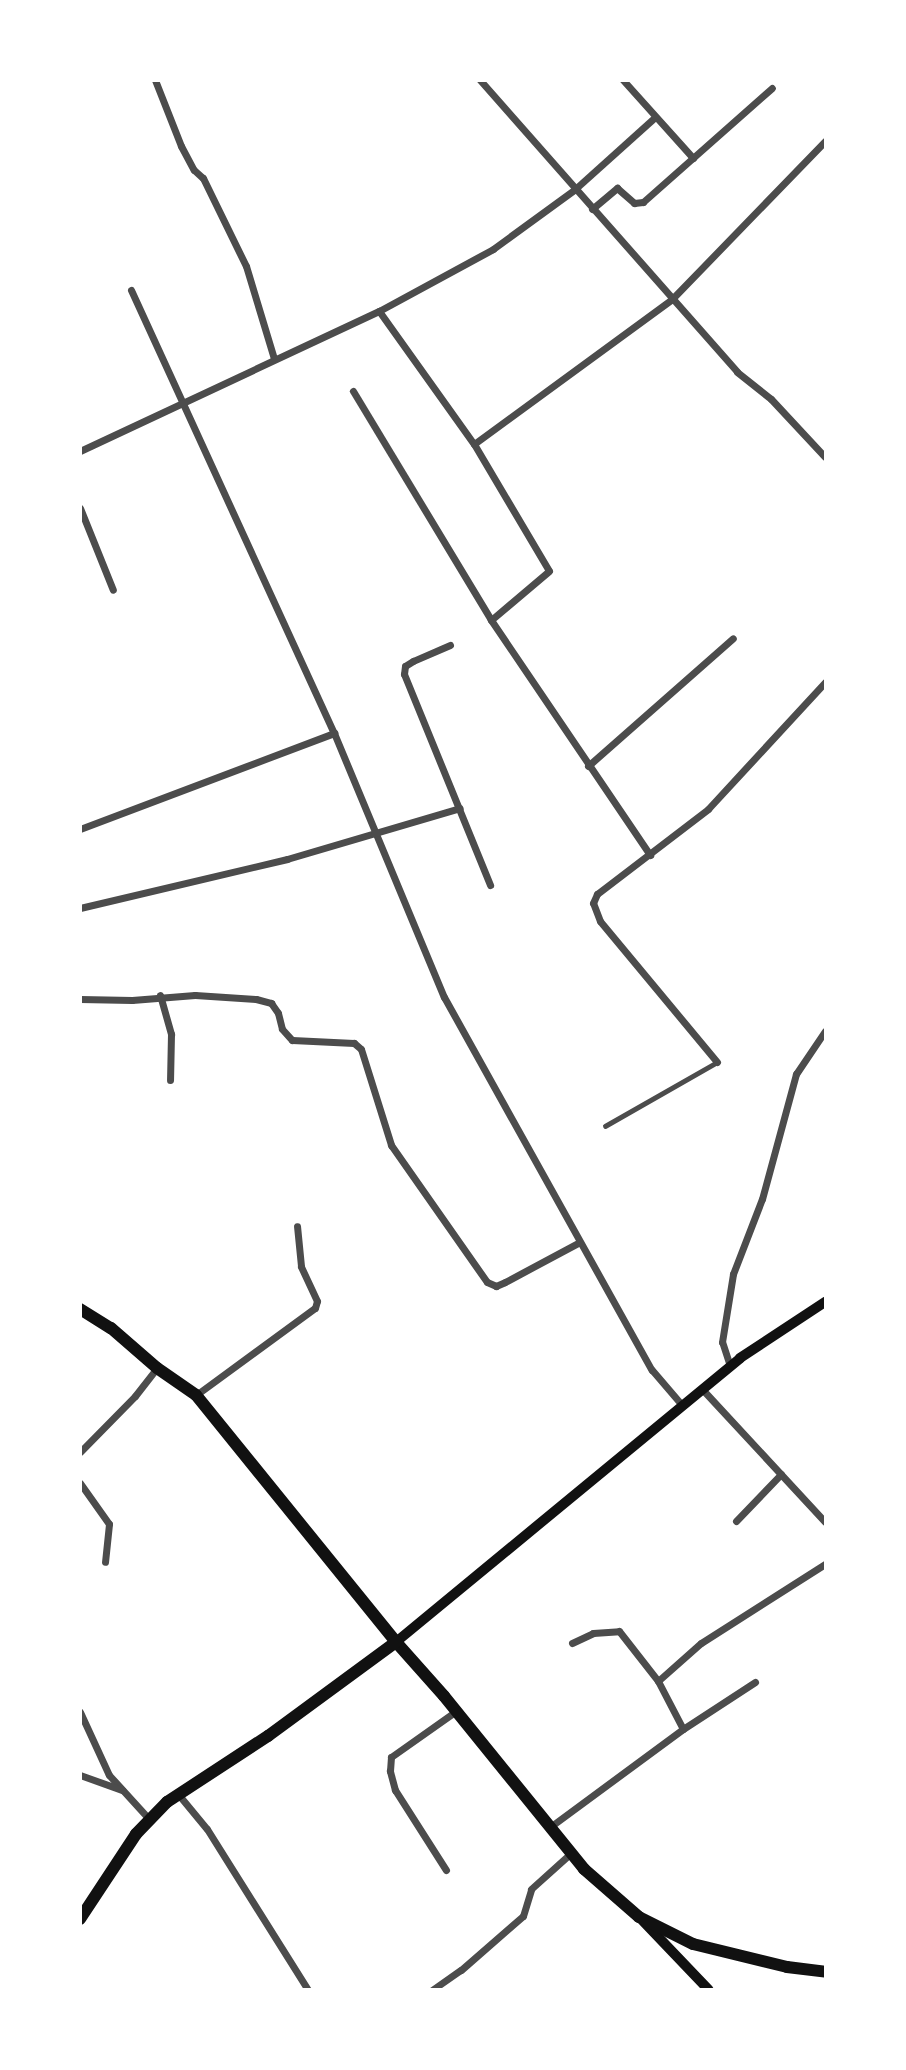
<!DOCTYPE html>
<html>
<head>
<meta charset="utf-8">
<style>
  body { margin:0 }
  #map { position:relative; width:906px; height:2070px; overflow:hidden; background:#fff; font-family:"PT Sans",sans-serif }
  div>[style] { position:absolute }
  .service>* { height:4.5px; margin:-2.25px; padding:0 2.25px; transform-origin:2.25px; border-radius:2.25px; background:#4c4c4c }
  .minor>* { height:7px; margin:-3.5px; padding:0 3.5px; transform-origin:3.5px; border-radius:3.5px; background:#4c4c4c }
  .secondary>* { height:10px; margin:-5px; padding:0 5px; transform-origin:5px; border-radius:5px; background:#111 }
  .primary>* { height:12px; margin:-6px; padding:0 6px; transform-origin:6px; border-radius:6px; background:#111 }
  span { translate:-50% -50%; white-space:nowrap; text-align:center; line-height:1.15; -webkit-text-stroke:5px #fff; paint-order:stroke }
  .frame { position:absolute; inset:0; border:82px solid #fff; pointer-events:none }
</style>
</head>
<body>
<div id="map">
  <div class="service">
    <i style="left:605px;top:1126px;width:129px;rotate:-29.7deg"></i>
  </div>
  <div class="minor">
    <i style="left:155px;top:80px;width:71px;rotate:68.5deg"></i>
    <i style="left:181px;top:146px;width:27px;rotate:62deg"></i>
    <i style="left:194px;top:170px;width:12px;rotate:42deg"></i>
    <i style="left:203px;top:178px;width:98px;rotate:64deg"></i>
    <i style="left:246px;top:266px;width:97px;rotate:73.2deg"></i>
    <i style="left:480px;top:80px;width:389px;rotate:48.6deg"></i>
    <i style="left:737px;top:372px;width:43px;rotate:38.5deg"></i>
    <i style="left:771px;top:399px;width:79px;rotate:47deg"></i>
    <i style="left:623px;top:80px;width:105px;rotate:48.1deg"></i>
    <i style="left:592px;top:209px;width:33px;rotate:-40deg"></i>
    <i style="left:617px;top:188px;width:23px;rotate:41deg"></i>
    <i style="left:634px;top:203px;width:9px;rotate:-6deg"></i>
    <i style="left:643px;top:202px;width:172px;rotate:-41.5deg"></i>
    <i style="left:131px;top:290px;width:487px;rotate:65.4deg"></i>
    <i style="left:334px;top:733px;width:286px;rotate:67.4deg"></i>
    <i style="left:444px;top:997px;width:427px;rotate:60.9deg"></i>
    <i style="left:652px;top:1370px;width:46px;rotate:49.4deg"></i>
    <i style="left:379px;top:311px;width:163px;rotate:54.5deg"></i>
    <i style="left:474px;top:444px;width:245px;rotate:-36.2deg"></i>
    <i style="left:672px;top:299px;width:220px;rotate:-45.9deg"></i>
    <i style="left:353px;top:391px;width:267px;rotate:58.9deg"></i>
    <i style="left:491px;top:620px;width:284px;rotate:55.9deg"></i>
    <i style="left:474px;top:444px;width:147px;rotate:59.4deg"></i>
    <i style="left:549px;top:571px;width:76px;rotate:139.8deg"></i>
    <i style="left:80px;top:451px;width:330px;rotate:-25.1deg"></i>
    <i style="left:379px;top:311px;width:130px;rotate:-28.5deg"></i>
    <i style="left:493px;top:249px;width:100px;rotate:-36.1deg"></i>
    <i style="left:574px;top:190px;width:109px;rotate:-42deg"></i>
    <i style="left:80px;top:508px;width:88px;rotate:68.1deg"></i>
    <i style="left:450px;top:645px;width:40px;rotate:156.6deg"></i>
    <i style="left:413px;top:661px;width:9px;rotate:148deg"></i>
    <i style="left:405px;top:666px;width:8px;rotate:97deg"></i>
    <i style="left:404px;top:674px;width:228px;rotate:67.8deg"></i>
    <i style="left:588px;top:766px;width:193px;rotate:-41.4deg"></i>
    <i style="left:80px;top:829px;width:272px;rotate:-20.7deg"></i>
    <i style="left:80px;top:908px;width:213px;rotate:-13.3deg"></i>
    <i style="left:287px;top:859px;width:180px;rotate:-16.4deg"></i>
    <i style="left:160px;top:995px;width:41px;rotate:74.2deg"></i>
    <i style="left:171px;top:1034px;width:46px;rotate:91.2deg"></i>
    <i style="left:80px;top:999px;width:52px;rotate:1.1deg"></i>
    <i style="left:132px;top:1000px;width:63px;rotate:-4.5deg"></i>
    <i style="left:195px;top:995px;width:61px;rotate:3.8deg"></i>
    <i style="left:256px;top:999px;width:16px;rotate:15deg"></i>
    <i style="left:271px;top:1003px;width:12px;rotate:55deg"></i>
    <i style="left:278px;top:1013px;width:16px;rotate:76deg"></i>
    <i style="left:282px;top:1029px;width:15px;rotate:48deg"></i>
    <i style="left:292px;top:1040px;width:62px;rotate:2.8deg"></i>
    <i style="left:354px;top:1043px;width:9px;rotate:41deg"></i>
    <i style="left:361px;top:1049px;width:101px;rotate:72.6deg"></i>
    <i style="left:391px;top:1145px;width:167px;rotate:55deg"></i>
    <i style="left:487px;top:1282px;width:10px;rotate:24deg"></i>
    <i style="left:496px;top:1286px;width:10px;rotate:-24deg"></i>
    <i style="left:505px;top:1282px;width:83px;rotate:-28.1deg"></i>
    <i style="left:717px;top:1062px;width:183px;rotate:-129.7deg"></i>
    <i style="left:600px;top:921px;width:19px;rotate:-111deg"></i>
    <i style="left:593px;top:903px;width:10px;rotate:-66deg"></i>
    <i style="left:597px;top:894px;width:140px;rotate:-37.4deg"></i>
    <i style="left:708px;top:809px;width:173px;rotate:-47.3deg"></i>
    <i style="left:730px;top:1366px;width:25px;rotate:-108deg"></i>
    <i style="left:722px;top:1342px;width:69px;rotate:-80.8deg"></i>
    <i style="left:733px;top:1274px;width:80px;rotate:-68.9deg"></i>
    <i style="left:762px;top:1199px;width:130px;rotate:-74.8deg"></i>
    <i style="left:796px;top:1074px;width:52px;rotate:-56deg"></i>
    <i style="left:702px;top:1389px;width:181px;rotate:47.2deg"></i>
    <i style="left:196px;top:1395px;width:147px;rotate:-36.2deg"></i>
    <i style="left:315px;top:1308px;width:7px;rotate:-74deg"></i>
    <i style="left:317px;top:1301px;width:38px;rotate:-115deg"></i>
    <i style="left:301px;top:1266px;width:40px;rotate:-95.7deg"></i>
    <i style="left:80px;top:1452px;width:78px;rotate:-45.5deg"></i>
    <i style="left:135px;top:1396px;width:36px;rotate:-52deg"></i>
    <i style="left:80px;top:1483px;width:50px;rotate:54.7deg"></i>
    <i style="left:109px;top:1524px;width:38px;rotate:96deg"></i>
    <i style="left:736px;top:1521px;width:65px;rotate:-46.2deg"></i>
    <i style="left:572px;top:1643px;width:23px;rotate:-25deg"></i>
    <i style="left:593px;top:1633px;width:26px;rotate:-4deg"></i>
    <i style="left:619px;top:1631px;width:63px;rotate:52deg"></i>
    <i style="left:658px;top:1681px;width:54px;rotate:62.5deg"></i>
    <i style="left:658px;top:1681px;width:57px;rotate:-41.5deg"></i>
    <i style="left:701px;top:1643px;width:147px;rotate:-32.5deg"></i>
    <i style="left:80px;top:1712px;width:69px;rotate:65.3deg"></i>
    <i style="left:109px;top:1775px;width:59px;rotate:47.7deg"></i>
    <i style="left:80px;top:1775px;width:45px;rotate:19.7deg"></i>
    <i style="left:178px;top:1794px;width:45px;rotate:50.4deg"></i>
    <i style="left:207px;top:1829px;width:190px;rotate:57.9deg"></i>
    <i style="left:550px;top:1827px;width:165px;rotate:-36.4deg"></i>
    <i style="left:683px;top:1729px;width:86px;rotate:-33.1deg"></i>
    <i style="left:446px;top:1870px;width:95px;rotate:-122.5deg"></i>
    <i style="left:395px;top:1790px;width:20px;rotate:-105deg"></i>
    <i style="left:390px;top:1771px;width:14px;rotate:-86deg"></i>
    <i style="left:391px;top:1757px;width:80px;rotate:-35.3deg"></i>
    <i style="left:432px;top:1990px;width:35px;rotate:-35deg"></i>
    <i style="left:461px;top:1970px;width:82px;rotate:-41.1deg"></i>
    <i style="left:523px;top:1916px;width:28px;rotate:-73deg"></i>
    <i style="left:531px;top:1889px;width:54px;rotate:-42deg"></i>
  </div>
  <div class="secondary">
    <i style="left:396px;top:1642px;width:446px;rotate:-39.5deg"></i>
    <i style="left:740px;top:1358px;width:102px;rotate:-33.4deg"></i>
    <i style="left:643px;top:1921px;width:95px;rotate:46.3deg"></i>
  </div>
  <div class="primary">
    <i style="left:80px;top:1309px;width:36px;rotate:32deg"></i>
    <i style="left:111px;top:1328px;width:61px;rotate:41deg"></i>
    <i style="left:157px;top:1368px;width:47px;rotate:34.7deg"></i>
    <i style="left:196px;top:1395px;width:318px;rotate:51deg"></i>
    <i style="left:396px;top:1642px;width:72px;rotate:48.4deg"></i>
    <i style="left:444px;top:1696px;width:223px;rotate:51deg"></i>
    <i style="left:584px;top:1869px;width:73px;rotate:41.1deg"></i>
    <i style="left:639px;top:1917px;width:60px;rotate:26.6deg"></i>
    <i style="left:693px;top:1944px;width:97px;rotate:13.7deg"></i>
    <i style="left:787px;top:1967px;width:38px;rotate:7deg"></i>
    <i style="left:80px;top:1919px;width:102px;rotate:-56.6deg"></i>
    <i style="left:136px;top:1834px;width:45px;rotate:-45.9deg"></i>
    <i style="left:167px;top:1802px;width:121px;rotate:-33.2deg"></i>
    <i style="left:268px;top:1736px;width:159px;rotate:-36.3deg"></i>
  </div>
  <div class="frame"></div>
</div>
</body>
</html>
